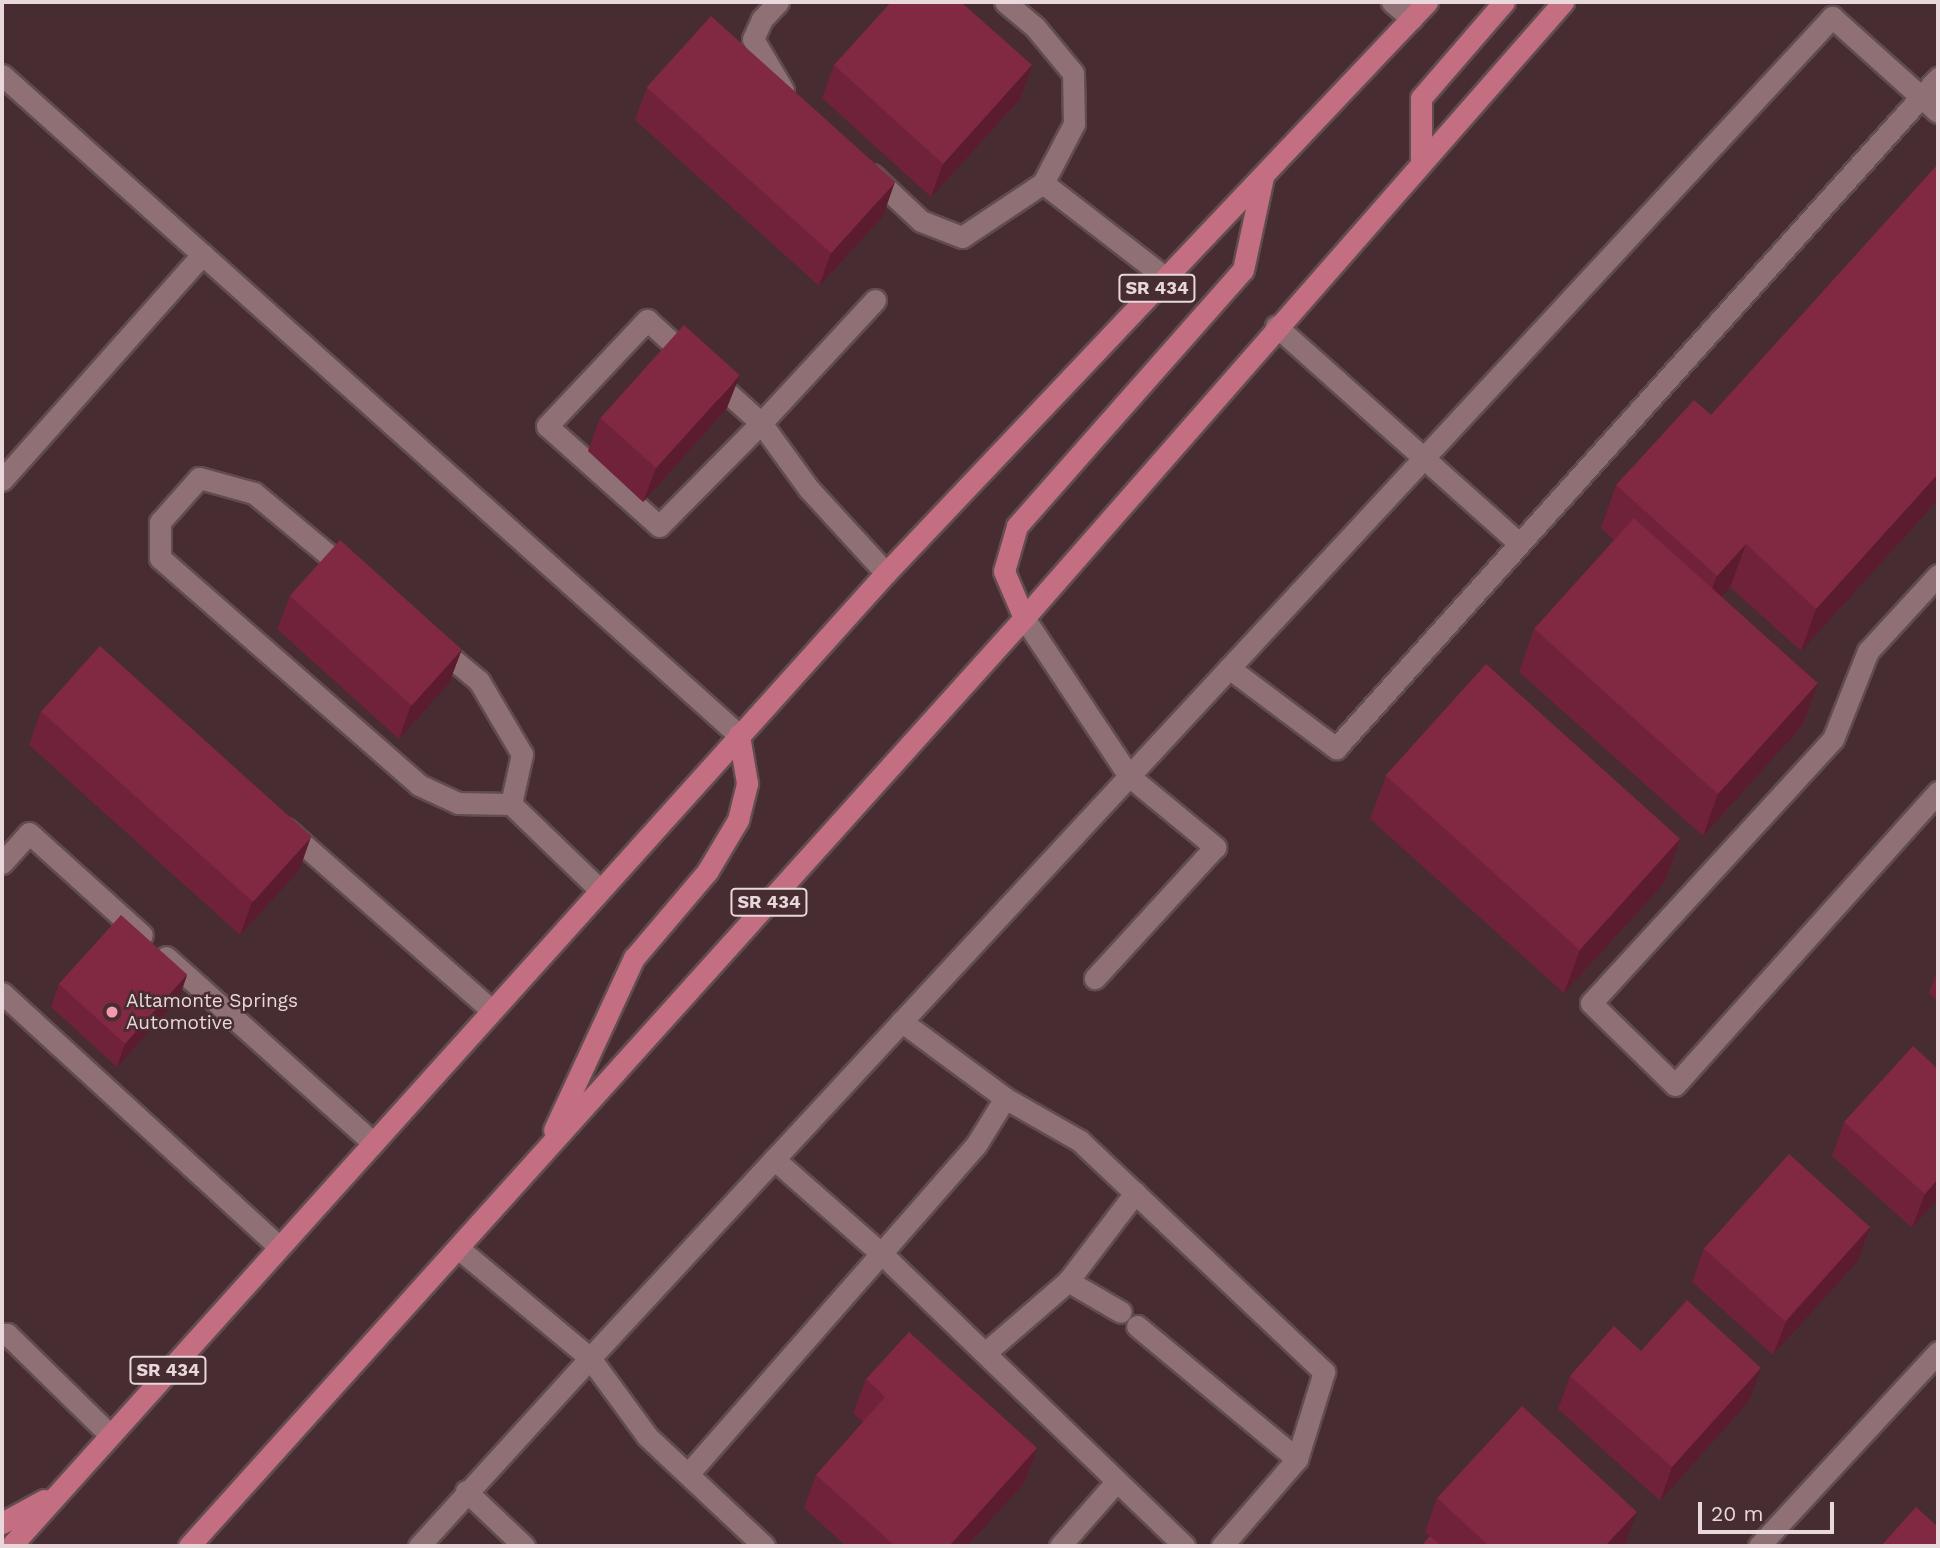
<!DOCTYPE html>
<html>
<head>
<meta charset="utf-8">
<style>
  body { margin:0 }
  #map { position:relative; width:1940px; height:1548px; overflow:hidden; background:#472d32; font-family:"Work Sans",sans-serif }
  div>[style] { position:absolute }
  .roads { filter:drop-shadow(2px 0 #614c50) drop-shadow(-2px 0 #614c50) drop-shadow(0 2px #614c50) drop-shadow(0 -2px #614c50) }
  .lane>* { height:21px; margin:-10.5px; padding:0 10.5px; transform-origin:10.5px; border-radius:10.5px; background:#8e7075 }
  .street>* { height:21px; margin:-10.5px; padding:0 10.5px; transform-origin:10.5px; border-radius:10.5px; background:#8e7075 }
  .primary>* { height:21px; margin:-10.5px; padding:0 10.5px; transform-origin:10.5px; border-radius:10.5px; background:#c46e82 }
  .wall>* { inset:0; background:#6f2239 }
  .shaded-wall>* { inset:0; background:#5a1c2e }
  .building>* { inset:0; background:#812842; transform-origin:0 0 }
  .dots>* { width:19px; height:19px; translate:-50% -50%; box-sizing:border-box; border:4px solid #472d32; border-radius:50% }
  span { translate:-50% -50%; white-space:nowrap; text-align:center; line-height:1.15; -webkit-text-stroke:5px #472d32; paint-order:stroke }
  .shield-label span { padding:2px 5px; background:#472d32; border:2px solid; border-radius:5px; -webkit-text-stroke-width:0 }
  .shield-label { font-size:18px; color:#e9d8db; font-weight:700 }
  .poi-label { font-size:19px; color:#e9d8db }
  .left { translate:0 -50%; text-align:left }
  .frame { position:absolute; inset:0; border:4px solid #e9d8db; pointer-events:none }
  .scale { position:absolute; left:1698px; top:1502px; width:136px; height:32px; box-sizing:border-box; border:4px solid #e9d8db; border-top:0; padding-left:9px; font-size:21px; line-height:24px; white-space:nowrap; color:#e9d8db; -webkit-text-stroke:5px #472d32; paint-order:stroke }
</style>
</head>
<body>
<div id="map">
  <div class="roads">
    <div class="lane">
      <i style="left:778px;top:2px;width:23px;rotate:133deg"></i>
      <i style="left:762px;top:19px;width:22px;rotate:114deg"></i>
      <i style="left:753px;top:39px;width:59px;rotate:59.5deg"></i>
      <i style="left:1392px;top:2px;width:26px;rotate:40deg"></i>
      <i style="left:2px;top:75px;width:989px;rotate:41.85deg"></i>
      <i style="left:872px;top:175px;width:67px;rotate:43.2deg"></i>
      <i style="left:921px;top:221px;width:44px;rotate:21.3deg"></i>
      <i style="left:962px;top:237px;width:97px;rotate:-33.7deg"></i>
      <i style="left:1043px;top:183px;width:67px;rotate:-62.3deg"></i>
      <i style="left:1074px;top:124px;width:51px;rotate:-91.1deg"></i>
      <i style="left:1073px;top:73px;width:60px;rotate:-129.6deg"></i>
      <i style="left:1035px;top:27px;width:39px;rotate:-140deg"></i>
      <i style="left:1043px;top:183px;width:155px;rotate:37.7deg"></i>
      <i style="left:875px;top:300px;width:168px;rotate:132.8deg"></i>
      <i style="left:761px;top:423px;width:82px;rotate:54deg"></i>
      <i style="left:809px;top:489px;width:114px;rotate:47.5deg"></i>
      <i style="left:647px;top:320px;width:154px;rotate:42.1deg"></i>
      <i style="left:761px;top:423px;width:145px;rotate:134.7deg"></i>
      <i style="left:659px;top:526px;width:150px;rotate:-138.2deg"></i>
      <i style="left:547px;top:426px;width:146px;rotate:-46.7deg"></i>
      <i style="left:1276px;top:326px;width:326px;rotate:41.8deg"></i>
      <i style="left:2px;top:480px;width:302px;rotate:-48.4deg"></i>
      <i style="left:348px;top:571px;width:122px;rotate:-140.3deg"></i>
      <i style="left:254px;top:493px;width:57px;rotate:-164.7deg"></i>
      <i style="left:199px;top:478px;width:59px;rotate:131.6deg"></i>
      <i style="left:160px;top:522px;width:36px;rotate:90deg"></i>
      <i style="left:160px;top:558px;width:344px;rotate:41.2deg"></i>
      <i style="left:419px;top:785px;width:43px;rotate:24.8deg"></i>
      <i style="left:458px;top:803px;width:53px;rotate:1.1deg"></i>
      <i style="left:511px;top:804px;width:124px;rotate:44deg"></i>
      <i style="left:1938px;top:575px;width:103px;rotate:132.6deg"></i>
      <i style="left:1868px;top:651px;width:95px;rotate:111.7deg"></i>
      <i style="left:1833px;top:739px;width:358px;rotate:132.5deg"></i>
      <i style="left:1591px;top:1003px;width:117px;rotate:44.3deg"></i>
      <i style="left:1675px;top:1085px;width:394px;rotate:-48.1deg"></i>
      <i style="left:1024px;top:618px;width:190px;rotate:56.4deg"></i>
      <i style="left:1129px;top:776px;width:112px;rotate:39.5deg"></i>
      <i style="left:1215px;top:847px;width:178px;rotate:132.5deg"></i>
      <i style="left:437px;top:646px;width:55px;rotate:39.8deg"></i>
      <i style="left:479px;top:681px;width:85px;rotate:59.5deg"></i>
      <i style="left:522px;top:754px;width:51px;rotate:102.4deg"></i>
      <i style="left:1229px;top:668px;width:134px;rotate:36.8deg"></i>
      <i style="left:1336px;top:748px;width:901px;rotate:-48.06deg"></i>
      <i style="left:286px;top:829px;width:273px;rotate:41.4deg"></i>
      <i style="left:2px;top:863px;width:40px;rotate:-48deg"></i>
      <i style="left:29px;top:833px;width:152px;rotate:42.1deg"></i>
      <i style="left:166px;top:957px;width:278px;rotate:41.9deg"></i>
      <i style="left:2px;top:993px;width:376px;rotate:42.5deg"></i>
      <i style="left:1005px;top:1098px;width:86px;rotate:29.8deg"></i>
      <i style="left:1080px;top:1141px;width:336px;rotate:43.4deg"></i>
      <i style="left:1324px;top:1372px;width:91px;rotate:107.2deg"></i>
      <i style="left:774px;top:1159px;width:145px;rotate:41.4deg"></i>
      <i style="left:883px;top:1255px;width:419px;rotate:44deg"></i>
      <i style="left:1068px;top:1281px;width:111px;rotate:-52.7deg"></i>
      <i style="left:1137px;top:1326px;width:208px;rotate:39.7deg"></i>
      <i style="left:1297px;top:1459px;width:115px;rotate:130.8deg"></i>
      <i style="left:2px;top:1334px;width:5px"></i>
      <i style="left:7px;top:1334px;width:144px;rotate:44.4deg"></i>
      <i style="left:985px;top:1353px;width:110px;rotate:-40.9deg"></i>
      <i style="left:1068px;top:1281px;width:61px;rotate:30.3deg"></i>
      <i style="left:688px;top:1474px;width:437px;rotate:-48.8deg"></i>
      <i style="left:976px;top:1145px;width:55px;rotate:-58.3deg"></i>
      <i style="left:1005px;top:1098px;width:129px;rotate:-143.5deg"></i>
      <i style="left:466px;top:1491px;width:80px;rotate:43.5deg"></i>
      <i style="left:419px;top:1546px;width:254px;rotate:-47.7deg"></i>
      <i style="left:590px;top:1358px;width:172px;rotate:-140.2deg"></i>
      <i style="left:764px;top:1546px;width:161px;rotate:-136.8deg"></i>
      <i style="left:647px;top:1436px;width:97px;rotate:-126.2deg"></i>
      <i style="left:590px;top:1358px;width:1828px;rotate:-47.19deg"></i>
      <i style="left:1832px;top:17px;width:142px;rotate:41.9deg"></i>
      <i style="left:1060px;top:1546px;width:86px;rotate:-48.8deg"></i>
    </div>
    <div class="street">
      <i style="left:1759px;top:1546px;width:264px;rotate:-47.3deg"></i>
    </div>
    <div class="primary">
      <i style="left:1421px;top:163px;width:65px;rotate:-90deg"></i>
      <i style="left:1421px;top:98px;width:127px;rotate:-49.2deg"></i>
      <i style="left:1024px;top:618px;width:51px;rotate:-113.1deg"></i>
      <i style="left:1004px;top:571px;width:47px;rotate:-73.9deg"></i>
      <i style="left:1017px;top:526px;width:341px;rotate:-48.6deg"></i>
      <i style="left:1243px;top:270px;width:95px;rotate:-77.9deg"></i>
      <i style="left:554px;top:1130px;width:190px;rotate:-65.1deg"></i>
      <i style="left:634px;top:958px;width:113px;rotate:-49.7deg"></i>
      <i style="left:707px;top:872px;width:61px;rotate:-59.2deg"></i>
      <i style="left:738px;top:820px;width:38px;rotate:-76deg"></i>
      <i style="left:747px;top:783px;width:49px;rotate:-99.5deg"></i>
      <i style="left:2px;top:1523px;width:48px;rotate:-28.7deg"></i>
      <i style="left:11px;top:1546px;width:1309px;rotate:-48.04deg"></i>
      <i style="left:886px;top:573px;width:787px;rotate:-46.55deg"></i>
      <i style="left:189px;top:1546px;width:1248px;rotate:-48.02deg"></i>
      <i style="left:1024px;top:618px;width:819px;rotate:-48.81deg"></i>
    </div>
  </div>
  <div class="wall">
    <i style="clip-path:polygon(834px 65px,1020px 99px,931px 197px,822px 98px)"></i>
    <i style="clip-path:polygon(647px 87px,883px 216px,819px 286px,635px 120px)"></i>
    <i style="clip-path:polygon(727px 408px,643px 502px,588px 451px,600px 418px)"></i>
    <i style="clip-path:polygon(1711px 415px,1938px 500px,1801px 651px,1730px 587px,1721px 597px,1818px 683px,1802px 726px,1703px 836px,1519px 672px,1534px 629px,1614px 540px,1601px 528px,1616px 485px)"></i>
    <i style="clip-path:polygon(290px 596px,462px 649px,449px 683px,399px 739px,277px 629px)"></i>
    <i style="clip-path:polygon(41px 711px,299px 871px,240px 935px,29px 745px)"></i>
    <i style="clip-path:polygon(1386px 776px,1680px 839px,1665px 882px,1564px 993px,1370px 819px)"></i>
    <i style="clip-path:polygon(1938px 968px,1938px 1002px,1929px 993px)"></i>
    <i style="clip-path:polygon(187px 975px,179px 998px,117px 1067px,51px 1007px,59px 984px)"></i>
    <i style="clip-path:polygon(1938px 1069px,1938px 1199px,1912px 1228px,1832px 1156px,1844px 1122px)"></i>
    <i style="clip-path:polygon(1870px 1227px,1858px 1261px,1773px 1355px,1692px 1282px,1704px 1248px)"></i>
    <i style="clip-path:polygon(1641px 1351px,1749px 1401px,1660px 1501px,1558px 1409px,1570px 1376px)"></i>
    <i style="clip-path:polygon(866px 1379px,1037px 1448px,1025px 1482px,967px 1546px,846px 1546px,804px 1508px,816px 1475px,863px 1422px,853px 1413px)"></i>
    <i style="clip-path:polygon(1437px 1498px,1625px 1545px,1624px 1546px,1421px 1546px,1430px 1536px,1425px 1532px)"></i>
  </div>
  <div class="shaded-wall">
    <i style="clip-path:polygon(1032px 65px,1020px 99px,931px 197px,943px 164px)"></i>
    <i style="clip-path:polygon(895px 182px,883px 216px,819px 286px,831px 253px)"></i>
    <i style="clip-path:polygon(740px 375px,727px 408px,643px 502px,656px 468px)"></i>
    <i style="clip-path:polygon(1938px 474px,1938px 500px,1801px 651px,1816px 609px)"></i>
    <i style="clip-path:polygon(1746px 544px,1730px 587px,1701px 619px,1717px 576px)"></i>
    <i style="clip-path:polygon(462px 649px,449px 683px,399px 739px,411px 705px)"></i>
    <i style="clip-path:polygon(1818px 683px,1802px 726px,1703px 836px,1718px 794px)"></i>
    <i style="clip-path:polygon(311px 837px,299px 871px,240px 935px,252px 902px)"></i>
    <i style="clip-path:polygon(1680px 839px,1665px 882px,1564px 993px,1580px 950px)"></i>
    <i style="clip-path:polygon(187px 975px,179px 998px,117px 1067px,125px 1044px)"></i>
    <i style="clip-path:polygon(1938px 1179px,1938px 1199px,1912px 1228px,1925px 1194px)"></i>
    <i style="clip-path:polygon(1870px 1227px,1858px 1261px,1773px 1355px,1786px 1322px)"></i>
    <i style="clip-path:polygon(1761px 1368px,1749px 1401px,1660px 1501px,1672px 1467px)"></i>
    <i style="clip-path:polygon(1037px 1448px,1025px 1482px,967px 1546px,949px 1546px)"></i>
    <i style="clip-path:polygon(1637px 1512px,1625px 1545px,1624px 1546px,1605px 1546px)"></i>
  </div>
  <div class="building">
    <i style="clip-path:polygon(891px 2px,961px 2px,1032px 65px,943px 164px,834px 65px)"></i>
    <i style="left:711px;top:16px;width:248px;height:96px;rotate:42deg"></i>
    <i style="clip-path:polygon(1938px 164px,1938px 474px,1816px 609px,1746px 544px,1717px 576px,1616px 485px,1694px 400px,1711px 415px)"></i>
    <i style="left:684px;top:325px;width:75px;height:125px;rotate:42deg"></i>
    <i style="left:1634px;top:518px;width:247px;height:149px;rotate:42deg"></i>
    <i style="left:340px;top:540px;width:164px;height:75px;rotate:42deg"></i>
    <i style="left:100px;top:646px;width:285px;height:88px;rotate:42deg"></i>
    <i style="left:1486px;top:664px;width:261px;height:150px;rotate:42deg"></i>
    <i style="left:121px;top:915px;width:89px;height:93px;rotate:42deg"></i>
    <i style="clip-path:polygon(1913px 1046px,1938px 1069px,1938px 1179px,1925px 1194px,1844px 1122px)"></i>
    <i style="left:1789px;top:1154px;width:109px;height:127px;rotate:42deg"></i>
    <i style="clip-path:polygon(1687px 1300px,1761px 1368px,1672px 1467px,1570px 1376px,1614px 1326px,1641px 1351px)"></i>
    <i style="clip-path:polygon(909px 1332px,1037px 1448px,949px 1546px,895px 1546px,816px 1475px,885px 1397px,866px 1379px)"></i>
    <i style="clip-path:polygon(1522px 1406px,1637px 1512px,1605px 1546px,1587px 1546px,1585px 1544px,1583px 1546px,1489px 1546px,1437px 1498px)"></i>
    <i style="clip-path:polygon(1916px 1507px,1938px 1527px,1938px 1546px,1881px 1546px)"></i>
    <i style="clip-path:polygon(1430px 1536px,1442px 1546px,1421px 1546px)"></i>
  </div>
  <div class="dots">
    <i style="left:112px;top:1012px;background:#f39aac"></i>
  </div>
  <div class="shield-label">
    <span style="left:1157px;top:288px">SR 434</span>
    <span style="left:769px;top:902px">SR 434</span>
    <span style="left:168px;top:1370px">SR 434</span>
  </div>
  <div class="poi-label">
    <span class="left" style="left:126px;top:1012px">Altamonte Springs<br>Automotive</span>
  </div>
  <div class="frame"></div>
  <div class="scale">20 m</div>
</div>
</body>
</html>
